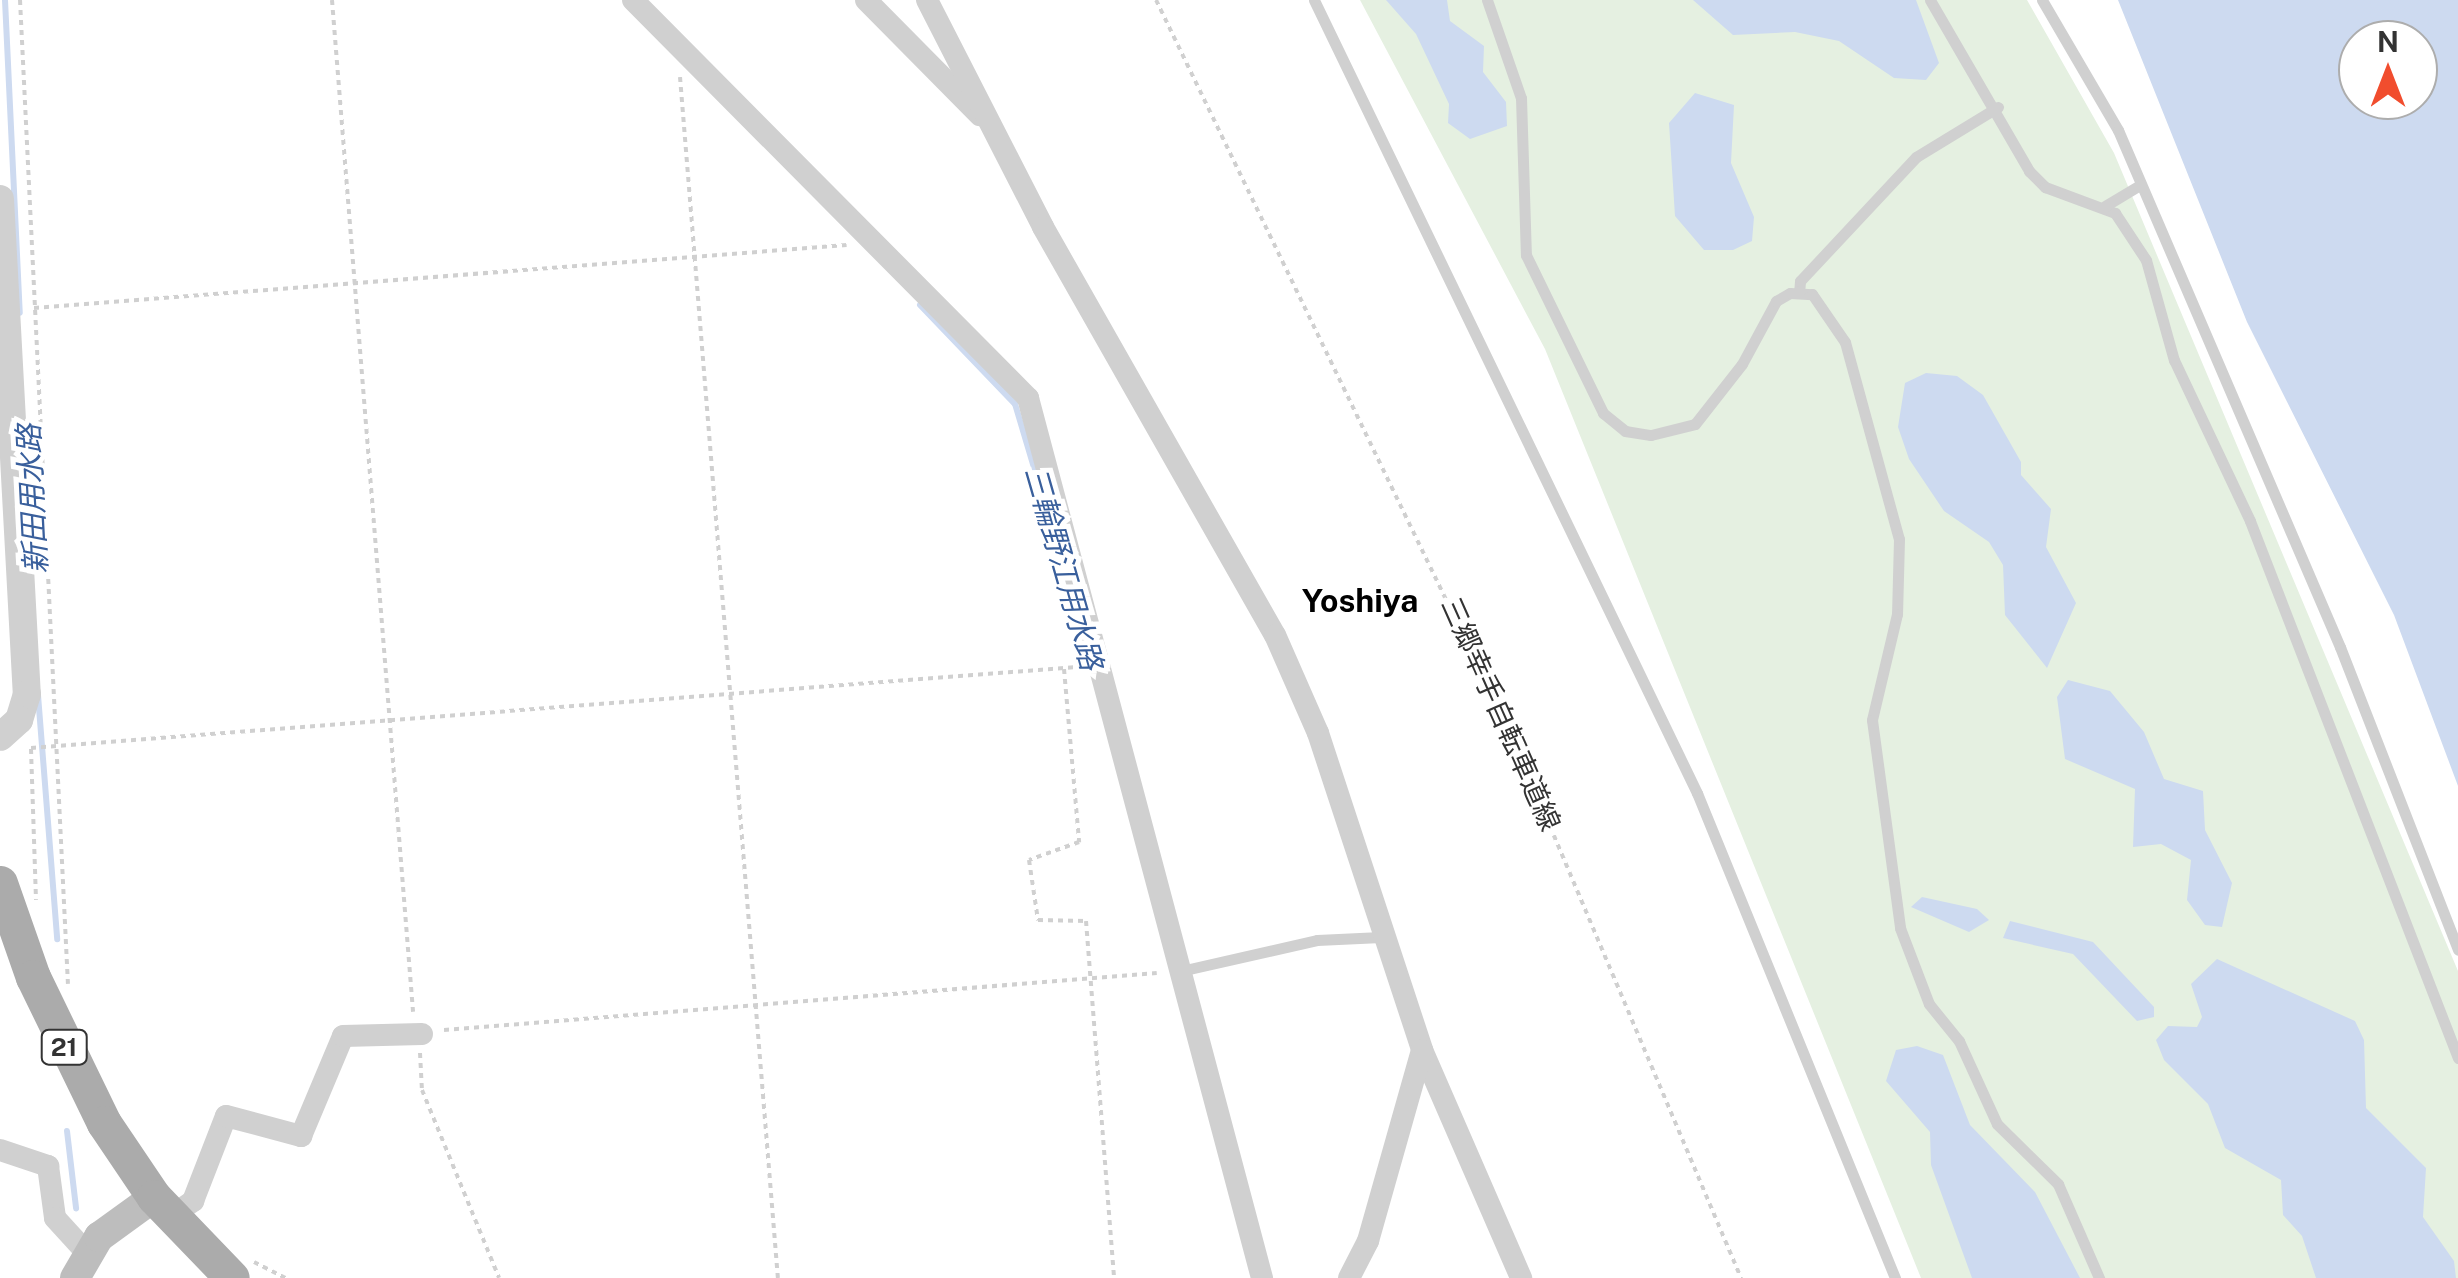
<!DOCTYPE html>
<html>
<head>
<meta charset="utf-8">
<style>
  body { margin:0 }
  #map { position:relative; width:2458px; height:1278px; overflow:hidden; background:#fff; font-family:"Public Sans","Noto Sans JP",sans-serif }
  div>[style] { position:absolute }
  .green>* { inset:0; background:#e5f0e1 }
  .water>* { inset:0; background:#cddaf0 }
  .stream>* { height:6px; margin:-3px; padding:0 3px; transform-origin:3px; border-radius:3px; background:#cddaf0 }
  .path>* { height:4px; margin-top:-2px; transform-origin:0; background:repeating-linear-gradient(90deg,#d0d0d0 0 5px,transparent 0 10px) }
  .service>* { height:11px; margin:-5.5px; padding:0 5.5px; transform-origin:5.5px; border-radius:5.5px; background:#d0d0d0 }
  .minor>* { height:22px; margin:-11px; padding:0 11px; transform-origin:11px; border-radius:11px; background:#d0d0d0 }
  .tertiary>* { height:28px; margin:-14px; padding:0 14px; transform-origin:14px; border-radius:14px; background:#d0d0d0 }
  .secondary>* { height:30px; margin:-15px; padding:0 15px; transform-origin:15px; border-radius:15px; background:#bdbdbd }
  .primary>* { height:35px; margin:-17.5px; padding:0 17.5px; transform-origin:17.5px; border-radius:17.5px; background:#ababab }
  span { translate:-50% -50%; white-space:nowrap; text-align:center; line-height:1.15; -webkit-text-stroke:10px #fff; paint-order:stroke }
  .shield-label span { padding:2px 8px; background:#fff; border:2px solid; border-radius:8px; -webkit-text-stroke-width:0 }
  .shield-label { font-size:25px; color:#333; font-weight:700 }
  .street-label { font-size:28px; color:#333 }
  .water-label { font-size:30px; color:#395f9c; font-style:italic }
  .quarter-label { font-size:32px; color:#000; font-weight:700 }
  .north { position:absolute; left:2338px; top:20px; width:100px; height:100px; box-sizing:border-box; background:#fff; border:2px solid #adadad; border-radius:50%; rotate:0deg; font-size:28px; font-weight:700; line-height:40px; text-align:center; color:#333 }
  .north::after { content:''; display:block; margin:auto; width:35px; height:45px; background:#f14d2e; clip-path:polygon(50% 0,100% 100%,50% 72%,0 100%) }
</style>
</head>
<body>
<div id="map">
  <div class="green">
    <i style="clip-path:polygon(1360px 0,2027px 0,2114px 153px,2458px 971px,2458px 1278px,1921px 1278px,1545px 349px)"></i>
  </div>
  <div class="water">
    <i style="clip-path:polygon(1386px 0,1447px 0,1450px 21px,1484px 46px,1483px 72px,1506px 102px,1507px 126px,1470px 139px,1448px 123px,1449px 104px,1416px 34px)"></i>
    <i style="clip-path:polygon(1693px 0,1916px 0,1939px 63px,1926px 80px,1894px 78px,1839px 41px,1795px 32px,1733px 35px)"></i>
    <i style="clip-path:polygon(evenodd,2118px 0,2458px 0,2458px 786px,2394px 615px,2247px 322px,2118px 0,2358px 40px,2418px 40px,2418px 100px,2358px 100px,2358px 40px)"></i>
    <i style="clip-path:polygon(1695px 93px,1734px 105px,1731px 163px,1754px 217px,1752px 241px,1733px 250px,1704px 250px,1675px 216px,1669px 123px)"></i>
    <i style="clip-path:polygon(1926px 373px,1957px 376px,1983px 395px,2021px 462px,2021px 475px,2051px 509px,2046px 547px,2076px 603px,2047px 668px,2005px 615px,2003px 565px,1989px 542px,1944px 511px,1909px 459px,1898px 427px,1905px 383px)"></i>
    <i style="clip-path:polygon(2068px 680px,2110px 691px,2144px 732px,2164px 779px,2203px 791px,2205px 830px,2232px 883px,2222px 927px,2205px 925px,2187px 900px,2191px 860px,2161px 844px,2133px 847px,2135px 789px,2065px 759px,2057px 697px)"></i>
    <i style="clip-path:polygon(1922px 897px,1977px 909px,1989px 920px,1969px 932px,1911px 907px)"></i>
    <i style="clip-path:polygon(2010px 921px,2093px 942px,2154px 1007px,2154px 1017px,2137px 1021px,2073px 954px,2003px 938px)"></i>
    <i style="clip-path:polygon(2217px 959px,2355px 1021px,2364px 1040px,2366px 1108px,2426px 1168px,2423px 1217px,2454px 1261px,2456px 1278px,2316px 1278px,2302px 1236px,2283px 1215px,2281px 1180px,2225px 1148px,2208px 1104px,2164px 1060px,2156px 1040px,2168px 1026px,2197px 1027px,2202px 1017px,2191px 984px)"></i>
    <i style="clip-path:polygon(1917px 1046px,1943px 1055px,1970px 1125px,2035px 1192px,2080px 1278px,1972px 1278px,1931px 1165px,1930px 1132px,1886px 1081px,1896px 1050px)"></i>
  </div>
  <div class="stream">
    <i style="left:5px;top:0;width:313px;rotate:87.3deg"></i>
    <i style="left:920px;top:305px;width:137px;rotate:46.2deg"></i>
    <i style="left:1015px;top:404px;width:91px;rotate:73.4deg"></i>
    <i style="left:38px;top:695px;width:245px;rotate:85.5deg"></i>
    <i style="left:67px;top:1131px;width:78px;rotate:83.3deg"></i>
  </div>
  <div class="path">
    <i style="left:20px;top:0;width:985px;rotate:87.21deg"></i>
    <i style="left:332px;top:0;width:1015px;rotate:85.42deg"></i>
    <i style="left:1156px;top:0;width:815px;rotate:64.19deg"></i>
    <i style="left:1511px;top:734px;width:591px;rotate:67.08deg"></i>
    <i style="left:680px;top:77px;width:1205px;rotate:85.34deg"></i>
    <i style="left:34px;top:308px;width:815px;rotate:-4.43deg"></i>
    <i style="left:1064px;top:669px;width:174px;rotate:85deg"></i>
    <i style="left:1079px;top:842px;width:53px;rotate:160.2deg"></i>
    <i style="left:1029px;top:860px;width:61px;rotate:81.5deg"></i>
    <i style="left:1038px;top:920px;width:48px;rotate:1.2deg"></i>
    <i style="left:1086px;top:921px;width:358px;rotate:85.5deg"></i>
    <i style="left:31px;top:748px;width:1049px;rotate:-4.43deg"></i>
    <i style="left:31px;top:749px;width:151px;rotate:88.1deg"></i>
    <i style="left:444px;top:1030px;width:715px;rotate:-4.57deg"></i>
    <i style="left:420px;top:1053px;width:37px;rotate:87deg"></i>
    <i style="left:422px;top:1090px;width:203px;rotate:67.7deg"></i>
    <i style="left:254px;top:1262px;width:36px;rotate:27deg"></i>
  </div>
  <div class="service">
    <i style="left:1314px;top:0;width:881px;rotate:64.22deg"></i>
    <i style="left:1697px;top:793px;width:524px;rotate:67.79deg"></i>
    <i style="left:1487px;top:0;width:104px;rotate:70.9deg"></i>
    <i style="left:1521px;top:98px;width:157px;rotate:88.2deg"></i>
    <i style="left:1526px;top:255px;width:176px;rotate:64deg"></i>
    <i style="left:1603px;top:413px;width:28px;rotate:39deg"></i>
    <i style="left:1625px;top:431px;width:26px;rotate:9deg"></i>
    <i style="left:1651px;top:435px;width:45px;rotate:-14deg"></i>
    <i style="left:1695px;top:424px;width:76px;rotate:-51.9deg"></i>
    <i style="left:1742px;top:364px;width:72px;rotate:-61.6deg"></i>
    <i style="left:1776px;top:301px;width:16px;rotate:-30deg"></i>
    <i style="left:1790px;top:293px;width:22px;rotate:3deg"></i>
    <i style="left:1812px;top:294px;width:58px;rotate:55.5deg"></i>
    <i style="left:1845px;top:342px;width:204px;rotate:74.7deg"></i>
    <i style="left:1899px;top:539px;width:75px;rotate:91.5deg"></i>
    <i style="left:1897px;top:614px;width:109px;rotate:103.3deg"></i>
    <i style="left:1872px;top:720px;width:210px;rotate:82.3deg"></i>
    <i style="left:1900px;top:928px;width:81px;rotate:69.1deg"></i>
    <i style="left:1929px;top:1004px;width:48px;rotate:51deg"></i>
    <i style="left:1959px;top:1041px;width:91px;rotate:65.4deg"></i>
    <i style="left:1997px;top:1124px;width:86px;rotate:44.5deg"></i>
    <i style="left:2058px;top:1184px;width:103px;rotate:66.4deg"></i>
    <i style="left:1930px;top:0;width:198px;rotate:59.9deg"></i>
    <i style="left:2029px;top:171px;width:23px;rotate:45deg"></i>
    <i style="left:2045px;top:187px;width:75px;rotate:20.4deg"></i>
    <i style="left:2115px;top:213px;width:56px;rotate:56.6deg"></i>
    <i style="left:2146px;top:260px;width:104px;rotate:74.4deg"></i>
    <i style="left:2174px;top:360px;width:178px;rotate:64.7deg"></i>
    <i style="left:2250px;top:521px;width:576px;rotate:68.83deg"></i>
    <i style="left:2042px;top:0;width:151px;rotate:59.7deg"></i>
    <i style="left:2118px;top:130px;width:563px;rotate:66.76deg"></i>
    <i style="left:2340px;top:647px;width:325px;rotate:68.7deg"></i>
    <i style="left:2105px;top:206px;width:41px;rotate:-31deg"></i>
    <i style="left:1799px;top:293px;width:12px;rotate:-85deg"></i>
    <i style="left:1800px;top:281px;width:170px;rotate:-46.9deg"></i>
    <i style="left:1916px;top:157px;width:96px;rotate:-31.4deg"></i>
    <i style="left:1185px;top:970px;width:135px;rotate:-12.8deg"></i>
    <i style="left:1317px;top:940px;width:64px;rotate:-2.7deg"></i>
  </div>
  <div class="minor">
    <i style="left:633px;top:0;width:561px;rotate:45.22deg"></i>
    <i style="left:1028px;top:398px;width:911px;rotate:75.11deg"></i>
    <i style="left:866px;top:0;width:162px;rotate:45.3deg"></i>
    <i style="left:927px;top:0;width:255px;rotate:62.9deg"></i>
    <i style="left:1043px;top:227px;width:469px;rotate:60.4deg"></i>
    <i style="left:1275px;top:635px;width:107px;rotate:66.3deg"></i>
    <i style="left:1318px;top:733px;width:334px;rotate:71.8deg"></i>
    <i style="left:1422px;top:1050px;width:249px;rotate:66.5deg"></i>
    <i style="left:0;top:1150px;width:51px;rotate:18.4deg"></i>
    <i style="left:48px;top:1166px;width:52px;rotate:82.3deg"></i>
    <i style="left:55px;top:1218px;width:46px;rotate:47.6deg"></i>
    <i style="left:171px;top:1216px;width:27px;rotate:-34deg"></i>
    <i style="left:193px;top:1201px;width:91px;rotate:-68.8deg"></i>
    <i style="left:226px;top:1116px;width:78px;rotate:14.9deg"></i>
    <i style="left:301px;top:1136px;width:108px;rotate:-67.2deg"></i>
    <i style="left:343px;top:1036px;width:79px;rotate:-1.5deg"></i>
    <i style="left:1349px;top:1278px;width:42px;rotate:-62.8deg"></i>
    <i style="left:1368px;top:1241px;width:198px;rotate:-74.2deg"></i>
  </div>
  <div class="tertiary">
    <i style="left:0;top:199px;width:496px;rotate:86.9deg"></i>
    <i style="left:27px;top:694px;width:27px;rotate:107deg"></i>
    <i style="left:19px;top:720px;width:25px;rotate:138deg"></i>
  </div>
  <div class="secondary">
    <i style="left:75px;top:1278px;width:48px;rotate:-59.7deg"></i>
    <i style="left:99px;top:1237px;width:68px;rotate:-36deg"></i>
  </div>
  <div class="primary">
    <i style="left:0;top:883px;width:100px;rotate:70.7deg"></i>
    <i style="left:33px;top:977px;width:162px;rotate:64.1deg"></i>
    <i style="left:104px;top:1123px;width:89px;rotate:56deg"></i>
    <i style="left:154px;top:1197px;width:112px;rotate:46.1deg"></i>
  </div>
  <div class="shield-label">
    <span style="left:64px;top:1047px">21</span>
  </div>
  <div class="street-label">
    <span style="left:1501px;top:714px;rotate:66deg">三郷幸手自転車道線</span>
  </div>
  <div class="water-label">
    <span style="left:32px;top:499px;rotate:-93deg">新田用水路</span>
    <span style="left:1064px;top:568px;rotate:74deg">三輪野江用水路</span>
  </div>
  <div class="quarter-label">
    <span style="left:1360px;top:601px">Yoshiya</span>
  </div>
  <div class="north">N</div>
</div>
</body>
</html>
